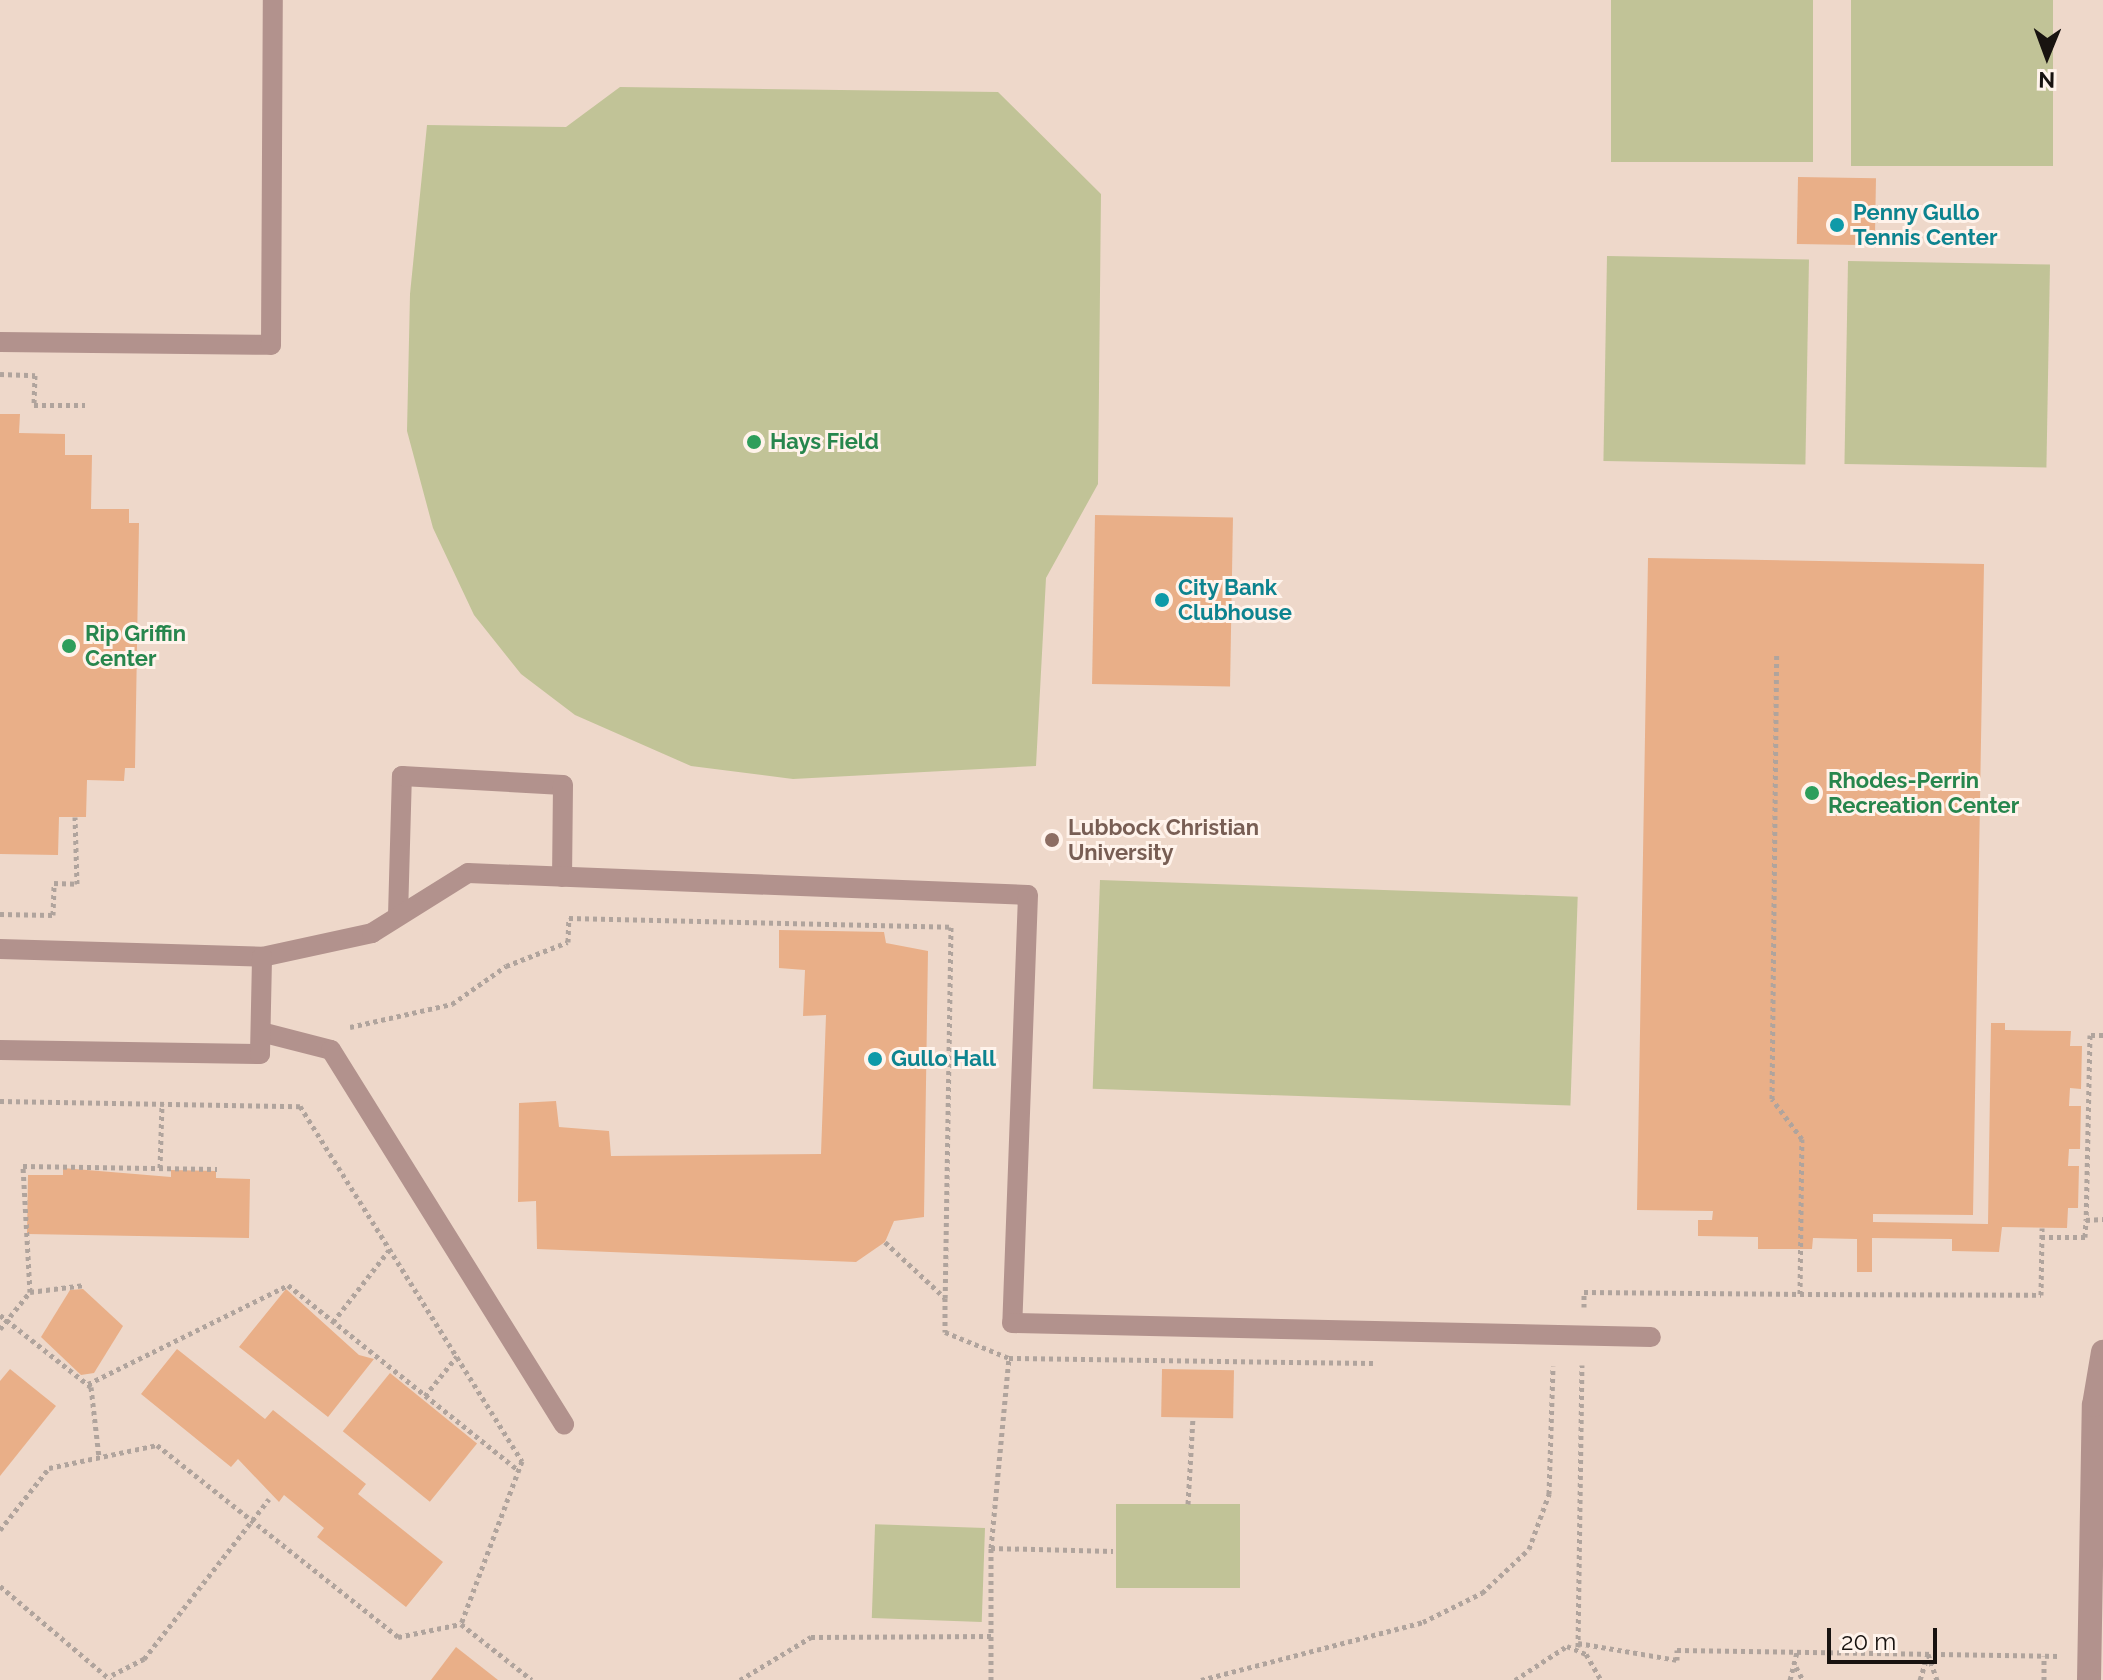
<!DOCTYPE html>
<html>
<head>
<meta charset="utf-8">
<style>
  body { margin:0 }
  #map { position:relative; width:2103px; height:1680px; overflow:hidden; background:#f4e5dc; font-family:Raleway,sans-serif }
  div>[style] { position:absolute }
  .built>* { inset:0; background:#eed8ca; transform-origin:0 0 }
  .green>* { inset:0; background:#c1c397; transform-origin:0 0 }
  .building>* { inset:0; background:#e9af88; transform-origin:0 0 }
  .path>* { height:5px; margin-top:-2.5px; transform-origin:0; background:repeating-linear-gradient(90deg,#b0a49d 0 4px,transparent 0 8px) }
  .lane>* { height:20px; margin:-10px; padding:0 10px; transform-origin:10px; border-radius:10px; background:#b2928d }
  .street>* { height:24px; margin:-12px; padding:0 12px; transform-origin:12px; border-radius:12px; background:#b2928d }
  .dots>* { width:22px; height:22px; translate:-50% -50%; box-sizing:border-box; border:4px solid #fff3eb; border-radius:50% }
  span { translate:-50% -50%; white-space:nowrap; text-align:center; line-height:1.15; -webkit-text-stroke:6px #fff3eb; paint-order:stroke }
  .culture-label { font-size:22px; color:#0d838f; font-weight:700 }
  .left { translate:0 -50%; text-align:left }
  .leisure-label { font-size:22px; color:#27864d; font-weight:700 }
  .education-label { font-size:22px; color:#785e54; font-weight:700 }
  .north { position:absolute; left:2007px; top:16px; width:80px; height:80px; -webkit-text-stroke:6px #fff3eb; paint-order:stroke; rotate:181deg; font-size:22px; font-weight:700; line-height:32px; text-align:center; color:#181310 }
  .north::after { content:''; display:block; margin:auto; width:28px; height:36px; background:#181310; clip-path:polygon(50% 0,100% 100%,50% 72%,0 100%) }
  .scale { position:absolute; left:1827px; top:1628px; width:110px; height:36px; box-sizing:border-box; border:4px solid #181310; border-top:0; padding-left:10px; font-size:24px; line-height:28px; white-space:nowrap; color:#181310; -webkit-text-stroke:6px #fff3eb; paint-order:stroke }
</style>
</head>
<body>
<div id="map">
  <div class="built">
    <i style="left:0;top:0;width:2103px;height:1680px"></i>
  </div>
  <div class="green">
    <i style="left:1611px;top:0;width:202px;height:162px"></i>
    <i style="left:1851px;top:0;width:202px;height:166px"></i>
    <i style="clip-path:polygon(620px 87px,998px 92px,1101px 194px,1098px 484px,1046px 578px,1036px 766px,793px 779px,691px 766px,575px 715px,521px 674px,474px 615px,433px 528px,407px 431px,410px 294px,427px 125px,566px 127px)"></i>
    <i style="left:1607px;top:256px;width:202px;height:205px;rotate:1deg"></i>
    <i style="left:1848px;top:261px;width:202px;height:203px;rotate:1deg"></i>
    <i style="left:1100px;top:880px;width:478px;height:209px;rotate:2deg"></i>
    <i style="left:1116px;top:1504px;width:124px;height:84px"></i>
    <i style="left:985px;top:1528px;width:94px;height:110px;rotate:92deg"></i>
  </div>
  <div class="building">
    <i style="left:1798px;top:177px;width:78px;height:67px;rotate:1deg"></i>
    <i style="clip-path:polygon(0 414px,20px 414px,19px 433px,65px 434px,65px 455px,92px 455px,91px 509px,129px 509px,129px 523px,139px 523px,135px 768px,125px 768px,124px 781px,87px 780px,86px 817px,59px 817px,58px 855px,0 854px)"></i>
    <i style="left:1095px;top:515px;width:138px;height:169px;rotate:1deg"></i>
    <i style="clip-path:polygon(1648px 558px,1984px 564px,1973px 1215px,1873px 1214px,1873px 1222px,1988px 1224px,1991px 1023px,2005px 1023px,2005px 1030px,2071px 1031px,2070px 1046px,2082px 1046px,2081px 1089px,2070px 1088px,2069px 1106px,2081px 1106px,2080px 1149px,2069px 1149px,2068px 1166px,2079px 1166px,2078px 1208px,2068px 1208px,2067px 1228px,2002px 1227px,1999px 1252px,1952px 1251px,1952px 1239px,1872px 1238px,1872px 1272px,1857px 1272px,1857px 1239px,1813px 1238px,1812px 1249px,1758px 1249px,1758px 1237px,1698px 1236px,1698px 1220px,1712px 1220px,1713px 1211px,1637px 1210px)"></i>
    <i style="clip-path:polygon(779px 930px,884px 932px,886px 943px,928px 951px,924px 1217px,894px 1221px,885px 1242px,856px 1262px,537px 1249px,536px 1201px,518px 1202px,519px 1103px,556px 1101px,559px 1127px,609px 1131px,611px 1156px,821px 1154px,826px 1015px,803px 1016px,805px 970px,779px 968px)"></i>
    <i style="clip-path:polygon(63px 1168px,171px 1177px,171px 1170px,216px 1171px,216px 1178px,250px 1179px,249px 1238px,27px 1234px,28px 1175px,63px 1175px)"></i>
    <i style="clip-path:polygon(83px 1289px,123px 1326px,94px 1373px,81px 1375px,41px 1337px,70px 1290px)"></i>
    <i style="clip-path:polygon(286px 1289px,359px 1355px,374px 1359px,328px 1417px,239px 1347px)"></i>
    <i style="clip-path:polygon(177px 1349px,265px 1419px,273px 1410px,366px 1484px,358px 1494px,443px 1562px,406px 1607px,317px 1537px,324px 1528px,284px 1495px,279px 1502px,238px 1459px,231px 1467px,141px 1394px)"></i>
    <i style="clip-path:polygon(10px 1369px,56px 1406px,0 1476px,0 1381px)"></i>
    <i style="left:1162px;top:1369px;width:72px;height:48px;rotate:1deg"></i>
    <i style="left:390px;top:1373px;width:112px;height:75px;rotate:39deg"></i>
    <i style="clip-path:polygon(456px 1647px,498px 1680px,431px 1680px)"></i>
  </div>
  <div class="path">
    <i style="left:0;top:374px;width:35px;rotate:2deg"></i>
    <i style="left:35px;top:375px;width:30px;rotate:92deg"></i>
    <i style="left:34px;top:405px;width:51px"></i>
    <i style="left:0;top:914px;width:53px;rotate:1.1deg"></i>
    <i style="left:53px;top:915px;width:32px;rotate:-88deg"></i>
    <i style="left:54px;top:883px;width:23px;rotate:2deg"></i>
    <i style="left:77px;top:884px;width:67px;rotate:-91.7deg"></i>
    <i style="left:350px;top:1027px;width:105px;rotate:-12.7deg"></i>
    <i style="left:452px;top:1004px;width:66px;rotate:-35.1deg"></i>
    <i style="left:506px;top:966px;width:66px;rotate:-21.2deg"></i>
    <i style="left:568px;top:942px;width:24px;rotate:-88deg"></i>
    <i style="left:569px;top:918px;width:382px;rotate:1.3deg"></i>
    <i style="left:951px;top:927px;width:371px;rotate:90.9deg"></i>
    <i style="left:2103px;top:1035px;width:13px;rotate:180deg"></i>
    <i style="left:2090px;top:1035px;width:185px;rotate:91.2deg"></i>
    <i style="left:2086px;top:1220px;width:17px;rotate:-3deg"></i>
    <i style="left:0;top:1101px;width:300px;rotate:1deg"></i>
    <i style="left:300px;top:1106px;width:419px;rotate:58deg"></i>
    <i style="left:522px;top:1461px;width:174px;rotate:110.5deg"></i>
    <i style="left:160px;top:1168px;width:64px;rotate:-88.2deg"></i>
    <i style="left:2041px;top:1237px;width:44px"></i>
    <i style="left:2085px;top:1237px;width:17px;rotate:-87deg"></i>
    <i style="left:885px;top:1242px;width:82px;rotate:43deg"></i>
    <i style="left:945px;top:1298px;width:34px;rotate:90deg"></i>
    <i style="left:945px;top:1332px;width:69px;rotate:22.1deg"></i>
    <i style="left:30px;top:1292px;width:126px;rotate:-93.2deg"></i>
    <i style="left:23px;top:1166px;width:194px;rotate:0.9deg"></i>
    <i style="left:1800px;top:1294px;width:241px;rotate:0.2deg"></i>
    <i style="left:2041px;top:1295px;width:67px;rotate:-89.1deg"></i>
    <i style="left:1584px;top:1307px;width:15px;rotate:-90deg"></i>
    <i style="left:1584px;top:1292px;width:216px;rotate:0.5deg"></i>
    <i style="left:1800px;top:1294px;width:155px;rotate:-89.3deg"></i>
    <i style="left:1802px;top:1139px;width:50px;rotate:-126.9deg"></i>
    <i style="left:1772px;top:1099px;width:445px;rotate:-89.4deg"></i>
    <i style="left:0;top:1315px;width:116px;rotate:38.4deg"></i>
    <i style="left:91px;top:1387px;width:70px;rotate:83.5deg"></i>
    <i style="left:333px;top:1322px;width:91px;rotate:-52.1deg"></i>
    <i style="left:0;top:1329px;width:48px;rotate:-51deg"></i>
    <i style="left:30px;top:1292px;width:55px;rotate:-7.3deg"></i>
    <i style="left:88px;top:1384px;width:223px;rotate:-26.3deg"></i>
    <i style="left:288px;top:1285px;width:295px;rotate:38.8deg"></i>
    <i style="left:425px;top:1396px;width:51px;rotate:-51.3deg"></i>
    <i style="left:1188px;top:1504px;width:86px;rotate:-86.7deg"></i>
    <i style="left:0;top:1530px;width:79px;rotate:-51.7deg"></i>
    <i style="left:49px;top:1468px;width:110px;rotate:-12deg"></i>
    <i style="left:157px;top:1445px;width:308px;rotate:38.5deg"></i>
    <i style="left:398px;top:1637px;width:64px;rotate:-11.7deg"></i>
    <i style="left:461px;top:1624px;width:90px;rotate:38.3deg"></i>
    <i style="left:991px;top:1548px;width:122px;rotate:1.4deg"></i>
    <i style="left:0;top:1586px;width:145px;rotate:40.3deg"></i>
    <i style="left:1578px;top:1643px;width:100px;rotate:9.7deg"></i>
    <i style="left:1677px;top:1660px;width:10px;rotate:-90deg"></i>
    <i style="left:1677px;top:1650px;width:381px;rotate:0.9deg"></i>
    <i style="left:1578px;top:1647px;width:282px;rotate:-89.2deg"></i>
    <i style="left:1796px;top:1667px;width:15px;rotate:62deg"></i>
    <i style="left:112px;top:1675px;width:36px;rotate:-27deg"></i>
    <i style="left:144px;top:1659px;width:203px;rotate:-52deg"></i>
    <i style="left:740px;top:1680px;width:83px;rotate:-31.2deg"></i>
    <i style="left:811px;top:1637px;width:180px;rotate:-0.3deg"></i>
    <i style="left:991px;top:1680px;width:132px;rotate:-90deg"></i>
    <i style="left:991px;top:1548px;width:191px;rotate:-84.6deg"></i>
    <i style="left:1009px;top:1358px;width:364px;rotate:0.8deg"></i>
    <i style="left:1201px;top:1680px;width:229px;rotate:-14.6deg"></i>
    <i style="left:1423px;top:1622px;width:66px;rotate:-26.2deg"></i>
    <i style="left:1482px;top:1593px;width:64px;rotate:-43.1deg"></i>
    <i style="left:1529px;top:1549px;width:59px;rotate:-70deg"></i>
    <i style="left:1549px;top:1494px;width:128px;rotate:-88.2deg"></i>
    <i style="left:1515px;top:1680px;width:62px;rotate:-33.2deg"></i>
    <i style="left:1567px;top:1646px;width:21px;rotate:23deg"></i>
    <i style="left:1586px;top:1654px;width:30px;rotate:60deg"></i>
    <i style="left:1790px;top:1680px;width:29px;rotate:-76deg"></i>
    <i style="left:1920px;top:1680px;width:27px;rotate:-73deg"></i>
    <i style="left:1928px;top:1654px;width:28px;rotate:71deg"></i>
    <i style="left:2044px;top:1680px;width:24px;rotate:-90deg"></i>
  </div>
  <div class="lane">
    <i style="left:0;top:342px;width:271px;rotate:0.6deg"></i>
    <i style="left:271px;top:345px;width:345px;rotate:-89.7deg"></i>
    <i style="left:398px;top:916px;width:140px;rotate:-88.4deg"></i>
    <i style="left:402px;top:776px;width:161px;rotate:3.2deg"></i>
    <i style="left:563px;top:785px;width:92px;rotate:90.6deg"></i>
    <i style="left:0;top:949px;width:262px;rotate:1.7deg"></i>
    <i style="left:262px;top:957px;width:113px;rotate:-12.3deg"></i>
    <i style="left:372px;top:933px;width:113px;rotate:-32deg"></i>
    <i style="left:468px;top:873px;width:560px;rotate:2.25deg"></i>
    <i style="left:1028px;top:895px;width:428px;rotate:92.1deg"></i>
    <i style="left:1012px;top:1323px;width:639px;rotate:1.26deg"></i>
    <i style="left:261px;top:1032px;width:72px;rotate:14.4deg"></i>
    <i style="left:331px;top:1050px;width:441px;rotate:58.1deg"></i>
    <i style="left:0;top:1050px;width:260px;rotate:0.9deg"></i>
    <i style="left:260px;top:1054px;width:97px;rotate:-88.8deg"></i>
  </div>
  <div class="street">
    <i style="left:2089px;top:1680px;width:275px;rotate:-89deg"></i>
    <i style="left:2094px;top:1405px;width:54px;rotate:-80.4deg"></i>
  </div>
  <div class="dots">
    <i style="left:1837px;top:225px;background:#0f9aa8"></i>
    <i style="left:754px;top:442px;background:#2e9e5b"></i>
    <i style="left:1162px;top:600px;background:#0f9aa8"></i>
    <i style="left:69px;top:646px;background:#2e9e5b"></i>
    <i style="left:1812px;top:793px;background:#2e9e5b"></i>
    <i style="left:1052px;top:840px;background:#8d6e63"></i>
    <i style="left:875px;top:1059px;background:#0f9aa8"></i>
  </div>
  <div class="culture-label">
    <span class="left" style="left:1853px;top:225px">Penny Gullo<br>Tennis Center</span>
    <span class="left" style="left:1178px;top:600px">City Bank<br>Clubhouse</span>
    <span class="left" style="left:891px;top:1059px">Gullo Hall</span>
  </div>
  <div class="leisure-label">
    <span class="left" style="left:770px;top:442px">Hays Field</span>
    <span class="left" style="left:85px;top:646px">Rip Griffin<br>Center</span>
    <span class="left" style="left:1828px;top:793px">Rhodes-Perrin<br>Recreation Center</span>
  </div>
  <div class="education-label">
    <span class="left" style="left:1068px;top:840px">Lubbock Christian<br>University</span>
  </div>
  <div class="north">N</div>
  <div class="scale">20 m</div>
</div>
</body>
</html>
